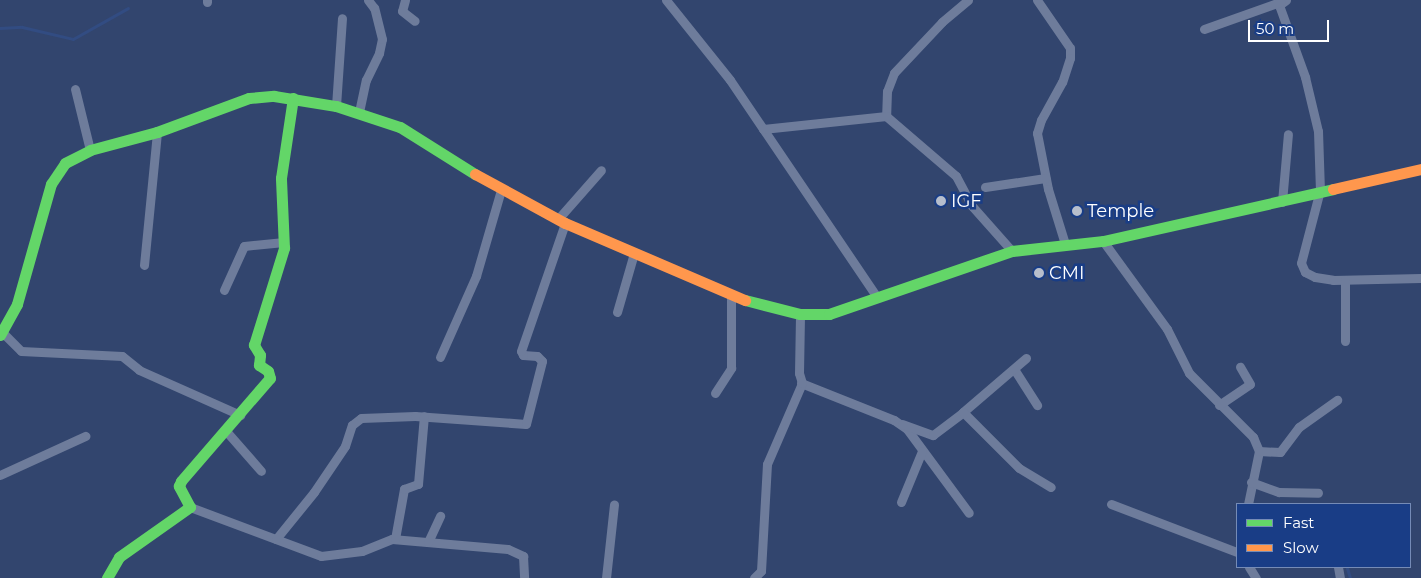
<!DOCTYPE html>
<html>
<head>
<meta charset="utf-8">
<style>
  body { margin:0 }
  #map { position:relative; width:1421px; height:578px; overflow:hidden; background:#32456e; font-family:Montserrat,sans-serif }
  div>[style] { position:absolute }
  .stream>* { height:3px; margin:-1.5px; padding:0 1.5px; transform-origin:1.5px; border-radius:1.5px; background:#324c82 }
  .street>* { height:9px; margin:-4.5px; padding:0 4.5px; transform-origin:4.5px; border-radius:4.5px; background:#6e7c9b }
  .fast>* { height:11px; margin:-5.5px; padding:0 5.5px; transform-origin:5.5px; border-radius:5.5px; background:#63d668 }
  .slow>* { height:11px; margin:-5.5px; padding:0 5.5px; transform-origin:5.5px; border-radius:5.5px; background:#ff974d }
  .dots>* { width:14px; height:14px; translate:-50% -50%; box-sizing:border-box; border:2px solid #193d86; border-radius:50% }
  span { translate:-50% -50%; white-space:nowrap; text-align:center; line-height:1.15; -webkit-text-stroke:5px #193d86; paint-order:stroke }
  .poi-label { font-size:18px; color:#fff }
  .left { translate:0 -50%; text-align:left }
  .legend { position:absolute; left:1236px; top:503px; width:175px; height:65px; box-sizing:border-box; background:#193d86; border:1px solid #758bb6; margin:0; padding:6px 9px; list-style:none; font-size:15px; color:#fff }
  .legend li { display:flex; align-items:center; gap:10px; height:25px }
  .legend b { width:25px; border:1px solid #758bb6 }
  .scale { position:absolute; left:1248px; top:20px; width:81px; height:22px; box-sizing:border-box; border:2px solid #fff; border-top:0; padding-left:6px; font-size:15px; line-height:18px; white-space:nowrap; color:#fff; -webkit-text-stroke:4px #193d86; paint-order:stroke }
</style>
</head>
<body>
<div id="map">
  <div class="stream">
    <i style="left:0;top:28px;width:22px;rotate:-3deg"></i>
    <i style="left:22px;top:27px;width:52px;rotate:13.2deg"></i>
    <i style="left:73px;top:39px;width:63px;rotate:-29.4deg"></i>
    <i style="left:1347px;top:568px;width:10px;rotate:73deg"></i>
  </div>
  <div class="street">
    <i style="left:405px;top:0;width:11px;rotate:105deg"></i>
    <i style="left:402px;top:11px;width:16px;rotate:38deg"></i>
    <i style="left:666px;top:0;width:102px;rotate:51.3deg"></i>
    <i style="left:730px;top:80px;width:262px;rotate:55.9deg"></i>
    <i style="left:968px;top:0;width:34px;rotate:140deg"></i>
    <i style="left:942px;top:22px;width:70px;rotate:133.3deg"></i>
    <i style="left:894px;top:73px;width:19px;rotate:111deg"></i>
    <i style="left:887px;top:91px;width:25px;rotate:92deg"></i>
    <i style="left:886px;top:116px;width:92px;rotate:40.6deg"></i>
    <i style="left:956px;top:176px;width:34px;rotate:62deg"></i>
    <i style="left:972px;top:206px;width:60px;rotate:48.4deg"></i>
    <i style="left:1037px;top:0;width:58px;rotate:55.5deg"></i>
    <i style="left:1070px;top:48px;width:10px;rotate:90deg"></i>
    <i style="left:1070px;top:58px;width:25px;rotate:108deg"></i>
    <i style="left:1062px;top:82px;width:43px;rotate:118.9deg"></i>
    <i style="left:1041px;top:120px;width:14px;rotate:107deg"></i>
    <i style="left:1037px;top:133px;width:57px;rotate:78.9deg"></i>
    <i style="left:1048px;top:189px;width:58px;rotate:72.8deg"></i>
    <i style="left:1286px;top:0;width:9px;rotate:144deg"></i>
    <i style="left:1279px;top:5px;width:77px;rotate:70.1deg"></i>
    <i style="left:1305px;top:77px;width:56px;rotate:76.5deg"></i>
    <i style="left:1318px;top:131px;width:59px;rotate:88.1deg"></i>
    <i style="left:1320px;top:190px;width:75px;rotate:104.6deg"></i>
    <i style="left:1301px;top:263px;width:10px;rotate:66deg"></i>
    <i style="left:1305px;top:272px;width:11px;rotate:27deg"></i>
    <i style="left:1315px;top:277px;width:18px;rotate:9deg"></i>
    <i style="left:1333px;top:280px;width:88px;rotate:-1.3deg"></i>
    <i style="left:207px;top:2px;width:2px;rotate:-90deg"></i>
    <i style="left:1204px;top:29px;width:81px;rotate:-19.6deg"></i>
    <i style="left:75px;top:89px;width:63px;rotate:76.2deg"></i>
    <i style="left:336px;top:106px;width:88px;rotate:-86.1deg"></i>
    <i style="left:359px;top:112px;width:33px;rotate:-78deg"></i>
    <i style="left:366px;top:80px;width:30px;rotate:-64deg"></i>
    <i style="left:379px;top:53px;width:14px;rotate:-78deg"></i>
    <i style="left:382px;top:39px;width:32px;rotate:-104deg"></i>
    <i style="left:374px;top:8px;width:10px;rotate:-127deg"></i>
    <i style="left:763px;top:129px;width:124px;rotate:-6deg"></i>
    <i style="left:985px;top:187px;width:61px;rotate:-8.5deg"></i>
    <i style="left:1282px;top:202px;width:68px;rotate:-85deg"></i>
    <i style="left:558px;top:219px;width:65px;rotate:-48.7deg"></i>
    <i style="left:1103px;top:241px;width:109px;rotate:54deg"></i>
    <i style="left:1167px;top:329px;width:49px;rotate:63.4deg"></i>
    <i style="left:1189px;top:373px;width:91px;rotate:45deg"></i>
    <i style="left:1253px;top:437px;width:15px;rotate:67deg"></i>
    <i style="left:1259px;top:451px;width:54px;rotate:101.7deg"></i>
    <i style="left:144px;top:265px;width:134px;rotate:-84.4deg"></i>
    <i style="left:224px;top:290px;width:48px;rotate:-65.6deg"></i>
    <i style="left:244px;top:246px;width:40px;rotate:-5.7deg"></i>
    <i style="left:617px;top:312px;width:61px;rotate:-73.9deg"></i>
    <i style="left:3px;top:333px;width:25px;rotate:45deg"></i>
    <i style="left:21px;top:351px;width:101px;rotate:2.8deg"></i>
    <i style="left:122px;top:356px;width:22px;rotate:39deg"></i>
    <i style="left:139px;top:370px;width:111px;rotate:24deg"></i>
    <i style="left:1345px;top:341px;width:61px;rotate:-90deg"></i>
    <i style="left:440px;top:357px;width:89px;rotate:-66deg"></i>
    <i style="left:476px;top:276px;width:90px;rotate:-73.8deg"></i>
    <i style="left:1014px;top:369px;width:43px;rotate:57.4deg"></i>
    <i style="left:801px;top:383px;width:100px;rotate:21.7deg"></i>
    <i style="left:894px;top:420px;width:16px;rotate:35deg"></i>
    <i style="left:907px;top:429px;width:104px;rotate:53.6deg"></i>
    <i style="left:715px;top:393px;width:30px;rotate:-57deg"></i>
    <i style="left:731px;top:368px;width:74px;rotate:-90deg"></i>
    <i style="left:1219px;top:405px;width:37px;rotate:-34deg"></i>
    <i style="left:1250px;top:384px;width:20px;rotate:-120deg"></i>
    <i style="left:963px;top:412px;width:83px;rotate:-40.6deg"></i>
    <i style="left:902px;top:424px;width:33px;rotate:20deg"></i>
    <i style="left:933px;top:435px;width:38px;rotate:-37deg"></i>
    <i style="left:963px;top:412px;width:79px;rotate:45deg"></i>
    <i style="left:1019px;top:468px;width:37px;rotate:31deg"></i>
    <i style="left:226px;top:431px;width:53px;rotate:48.8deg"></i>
    <i style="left:1259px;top:451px;width:21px;rotate:3deg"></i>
    <i style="left:1280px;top:452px;width:31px;rotate:-53deg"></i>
    <i style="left:1299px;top:427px;width:47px;rotate:-35.4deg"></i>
    <i style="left:0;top:475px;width:94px;rotate:-24.6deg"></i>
    <i style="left:1251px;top:482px;width:30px;rotate:20deg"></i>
    <i style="left:1279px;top:492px;width:39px;rotate:1deg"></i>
    <i style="left:901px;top:502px;width:55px;rotate:-67.6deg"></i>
    <i style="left:1111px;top:504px;width:135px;rotate:20.9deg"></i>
    <i style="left:190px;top:507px;width:140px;rotate:20.5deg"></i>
    <i style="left:321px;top:556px;width:41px;rotate:-7deg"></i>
    <i style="left:362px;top:551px;width:32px;rotate:-22deg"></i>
    <i style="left:392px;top:539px;width:116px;rotate:4.9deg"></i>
    <i style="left:508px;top:549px;width:17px;rotate:25deg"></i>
    <i style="left:523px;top:556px;width:22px;rotate:87deg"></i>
    <i style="left:276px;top:539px;width:60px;rotate:-51deg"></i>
    <i style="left:314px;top:492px;width:55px;rotate:-56deg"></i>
    <i style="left:345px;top:446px;width:22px;rotate:-72deg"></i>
    <i style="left:352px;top:425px;width:11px;rotate:-38deg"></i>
    <i style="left:361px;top:418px;width:54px;rotate:-2.1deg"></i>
    <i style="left:415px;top:416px;width:111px;rotate:4.1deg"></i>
    <i style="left:526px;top:424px;width:65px;rotate:-75.7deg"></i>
    <i style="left:542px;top:361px;width:7px;rotate:-135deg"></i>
    <i style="left:537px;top:356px;width:14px;rotate:-176deg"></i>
    <i style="left:523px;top:355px;width:4px;rotate:-117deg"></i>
    <i style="left:521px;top:351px;width:135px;rotate:-71deg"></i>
    <i style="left:395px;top:539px;width:51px;rotate:-79.8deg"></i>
    <i style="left:404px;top:489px;width:15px;rotate:-20deg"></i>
    <i style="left:418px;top:484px;width:68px;rotate:-85deg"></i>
    <i style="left:428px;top:542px;width:29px;rotate:-65deg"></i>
    <i style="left:1249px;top:567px;width:13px;rotate:58deg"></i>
    <i style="left:1338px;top:567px;width:11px;rotate:80deg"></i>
    <i style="left:606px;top:578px;width:74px;rotate:-83.8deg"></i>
    <i style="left:754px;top:578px;width:10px;rotate:-45deg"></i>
    <i style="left:761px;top:571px;width:107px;rotate:-86.8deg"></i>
    <i style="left:767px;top:464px;width:88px;rotate:-66.6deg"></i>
    <i style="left:802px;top:383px;width:10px;rotate:-107deg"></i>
    <i style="left:799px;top:373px;width:59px;rotate:-89deg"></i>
  </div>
  <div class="fast">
    <i style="left:745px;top:300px;width:57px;rotate:14.3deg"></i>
    <i style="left:800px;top:314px;width:29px"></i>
    <i style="left:829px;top:314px;width:194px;rotate:-19deg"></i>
    <i style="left:1012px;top:251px;width:92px;rotate:-6.3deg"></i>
    <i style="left:1103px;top:241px;width:236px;rotate:-12.7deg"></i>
    <i style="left:0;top:335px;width:35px;rotate:-61deg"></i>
    <i style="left:17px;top:304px;width:125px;rotate:-74.2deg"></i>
    <i style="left:51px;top:184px;width:25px;rotate:-56deg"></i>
    <i style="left:65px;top:163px;width:28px;rotate:-27deg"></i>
    <i style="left:90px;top:150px;width:69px;rotate:-15deg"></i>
    <i style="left:157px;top:132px;width:98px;rotate:-20.3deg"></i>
    <i style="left:249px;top:98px;width:25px;rotate:-5deg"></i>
    <i style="left:274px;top:96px;width:63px;rotate:9.2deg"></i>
    <i style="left:336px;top:106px;width:67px;rotate:18.2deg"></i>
    <i style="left:400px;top:127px;width:89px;rotate:32.1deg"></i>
    <i style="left:107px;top:578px;width:24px;rotate:-60deg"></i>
    <i style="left:119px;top:557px;width:87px;rotate:-35.2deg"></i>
    <i style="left:190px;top:507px;width:24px;rotate:-118deg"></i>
    <i style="left:179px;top:486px;width:5px;rotate:-68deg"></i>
    <i style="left:181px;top:481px;width:136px;rotate:-49.2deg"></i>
    <i style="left:270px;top:378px;width:7px;rotate:-106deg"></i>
    <i style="left:268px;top:371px;width:11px;rotate:-146deg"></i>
    <i style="left:259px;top:365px;width:10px;rotate:-84deg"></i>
    <i style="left:260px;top:355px;width:12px;rotate:-121deg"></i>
    <i style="left:254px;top:345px;width:102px;rotate:-72.8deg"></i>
    <i style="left:284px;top:248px;width:70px;rotate:-92.5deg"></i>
    <i style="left:281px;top:178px;width:81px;rotate:-81.5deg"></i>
  </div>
  <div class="slow">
    <i style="left:475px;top:174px;width:102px;rotate:28.6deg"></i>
    <i style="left:565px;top:223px;width:196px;rotate:23.2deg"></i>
    <i style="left:1333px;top:189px;width:90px;rotate:-12.8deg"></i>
  </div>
  <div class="dots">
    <i style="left:941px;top:201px;background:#b7becc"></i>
    <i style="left:1077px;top:211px;background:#b7becc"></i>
    <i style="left:1039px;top:273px;background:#b7becc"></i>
  </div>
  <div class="poi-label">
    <span class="left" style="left:951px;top:201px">IGF</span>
    <span class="left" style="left:1087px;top:211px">Temple</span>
    <span class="left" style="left:1049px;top:273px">CMI</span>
  </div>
  <ul class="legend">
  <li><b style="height:6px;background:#63d668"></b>Fast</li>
  <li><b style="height:6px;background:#ff974d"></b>Slow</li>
  </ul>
  <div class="scale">50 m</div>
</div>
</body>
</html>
